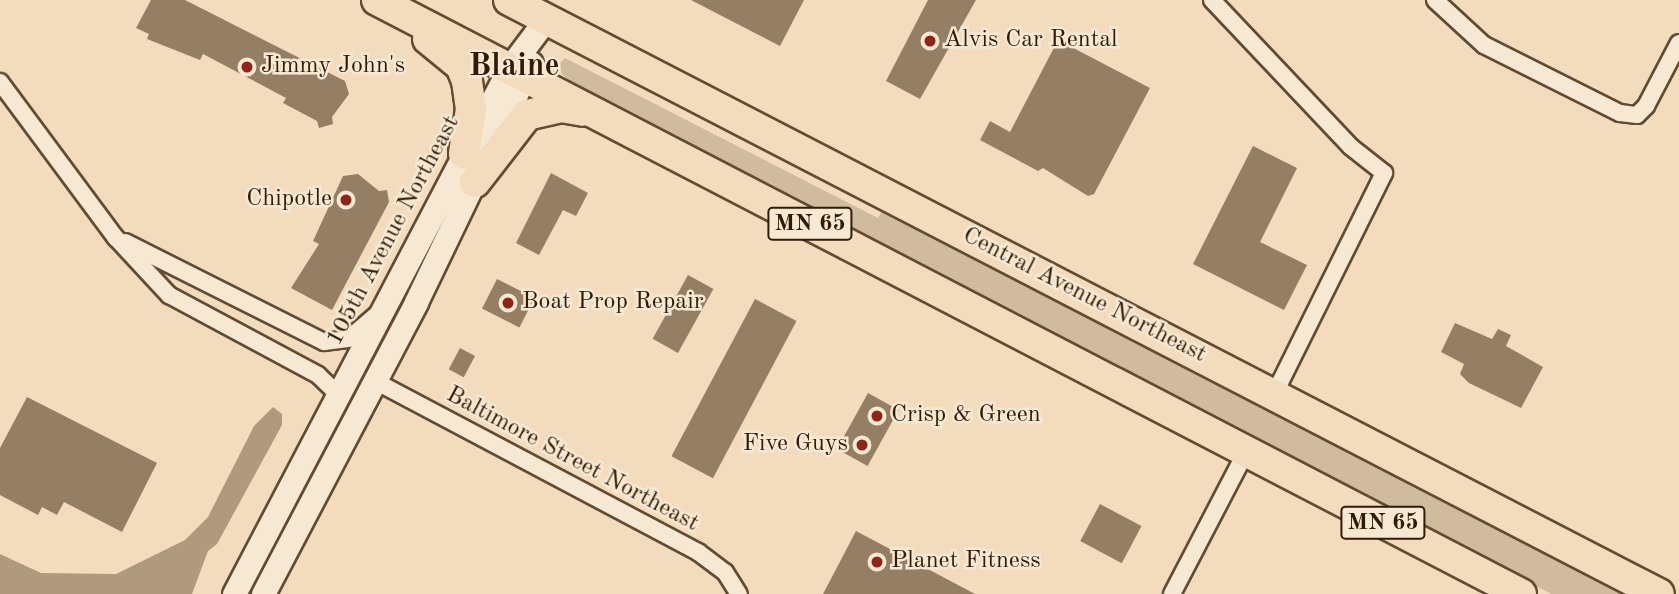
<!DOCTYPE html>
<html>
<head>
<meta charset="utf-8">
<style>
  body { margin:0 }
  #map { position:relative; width:1679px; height:594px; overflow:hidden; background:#f2dcbd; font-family:"Old Standard TT",serif }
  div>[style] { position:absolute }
  .green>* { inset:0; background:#d1bb9e }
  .water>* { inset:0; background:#b09a7e }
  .building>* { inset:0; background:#957f64; transform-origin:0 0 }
  .roads { filter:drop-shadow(2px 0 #614b32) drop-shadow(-2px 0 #614b32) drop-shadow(0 2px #614b32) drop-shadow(0 -2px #614b32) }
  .street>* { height:16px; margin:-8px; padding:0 8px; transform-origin:8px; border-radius:8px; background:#f7e8d4 }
  .secondary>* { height:23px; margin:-11.5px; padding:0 11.5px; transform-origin:11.5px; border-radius:11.5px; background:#f7e8d4 }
  .highway>* { height:30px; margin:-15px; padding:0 15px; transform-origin:15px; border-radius:15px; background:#f2dcbd }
  .dots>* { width:19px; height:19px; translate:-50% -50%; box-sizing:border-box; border:4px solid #f7e8d4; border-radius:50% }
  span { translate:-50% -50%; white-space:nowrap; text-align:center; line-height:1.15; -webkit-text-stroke:5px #f7e8d4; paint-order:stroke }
  .shield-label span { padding:2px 5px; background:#f7e8d4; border:2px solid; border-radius:5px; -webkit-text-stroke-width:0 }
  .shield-label { font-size:23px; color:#311b04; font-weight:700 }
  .poi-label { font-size:24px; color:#311b04 }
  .left { translate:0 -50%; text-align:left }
  .right { translate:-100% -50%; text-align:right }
  .street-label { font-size:24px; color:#311b04 }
  .district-label { font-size:32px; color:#311b04; font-weight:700 }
</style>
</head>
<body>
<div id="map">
  <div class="green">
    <i style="clip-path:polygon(565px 58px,878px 218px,882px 211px,910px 220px,1628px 594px,1552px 594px,1410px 525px,586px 95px,562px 74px,559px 64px)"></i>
  </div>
  <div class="water">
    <i style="clip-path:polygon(273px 407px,282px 414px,282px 425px,217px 544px,208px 551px,192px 594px,0 594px,0 554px,41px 573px,116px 574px,185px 540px,208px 517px,254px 426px)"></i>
  </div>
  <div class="building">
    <i style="clip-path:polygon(151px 0,185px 0,345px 81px,349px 94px,332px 117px,333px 124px,319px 128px,317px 121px,283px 103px,286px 98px,203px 54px,200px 60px,147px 39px,149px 34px,136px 28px)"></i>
    <i style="clip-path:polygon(691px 0,804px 0,780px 46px)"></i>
    <i style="clip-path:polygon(928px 0,976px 0,920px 99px,886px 81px)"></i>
    <i style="clip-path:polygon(1058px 40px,1150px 88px,1094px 194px,1088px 196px,1043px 168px,1038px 171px,980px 140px,990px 121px,1010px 132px)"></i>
    <i style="clip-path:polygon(1253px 146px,1297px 168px,1260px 242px,1307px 265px,1284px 310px,1193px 264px)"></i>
    <i style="clip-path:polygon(551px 173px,588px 193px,576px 216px,563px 210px,539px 255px,516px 243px)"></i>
    <i style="clip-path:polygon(358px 174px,379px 191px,387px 190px,389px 202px,332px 310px,291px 288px,319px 244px,313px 241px,343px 176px)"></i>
    <i style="left:688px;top:275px;width:29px;height:73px;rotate:29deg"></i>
    <i style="left:497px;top:279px;width:42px;height:33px;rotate:27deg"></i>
    <i style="left:755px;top:299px;width:47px;height:178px;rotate:28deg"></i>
    <i style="clip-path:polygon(1455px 323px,1492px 339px,1498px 329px,1511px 335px,1506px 346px,1543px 367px,1521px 408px,1469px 383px,1460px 374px,1464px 364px,1441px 352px)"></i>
    <i style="left:460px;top:348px;width:17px;height:24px;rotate:28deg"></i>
    <i style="left:868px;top:393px;width:35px;height:64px;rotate:29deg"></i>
    <i style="clip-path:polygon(27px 397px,157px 463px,122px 532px,64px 502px,57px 515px,42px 507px,38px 515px,0 495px,0 448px)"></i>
    <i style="left:1100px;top:504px;width:47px;height:42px;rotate:28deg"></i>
    <i style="clip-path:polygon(856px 531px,975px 594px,823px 594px)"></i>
  </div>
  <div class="roads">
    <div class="street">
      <i style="left:1212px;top:0;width:202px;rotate:46.6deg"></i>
      <i style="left:1351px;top:147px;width:42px;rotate:38.2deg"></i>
      <i style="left:1384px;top:173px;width:246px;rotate:116.4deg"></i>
      <i style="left:1435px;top:0;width:67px;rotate:42.6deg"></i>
      <i style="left:1484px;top:45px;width:152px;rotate:26.6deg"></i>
      <i style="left:1620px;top:113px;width:17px;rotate:7deg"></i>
      <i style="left:1637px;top:115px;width:13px;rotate:-45deg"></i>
      <i style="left:1646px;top:106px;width:71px;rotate:-62.4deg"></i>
      <i style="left:0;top:82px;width:194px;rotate:53.4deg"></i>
      <i style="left:116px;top:238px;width:78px;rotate:47.1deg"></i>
      <i style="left:169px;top:295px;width:169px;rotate:28.2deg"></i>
      <i style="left:318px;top:375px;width:28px;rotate:44deg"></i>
      <i style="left:125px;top:242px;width:223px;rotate:26.7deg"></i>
      <i style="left:324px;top:342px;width:24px;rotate:-7deg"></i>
      <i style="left:348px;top:339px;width:45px;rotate:-40.5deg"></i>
      <i style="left:373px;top:380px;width:368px;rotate:27.9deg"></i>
      <i style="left:698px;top:552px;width:34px;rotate:37deg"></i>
      <i style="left:725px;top:572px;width:26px;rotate:58deg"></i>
      <i style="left:1172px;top:594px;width:160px;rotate:-62.5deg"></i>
    </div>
    <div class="secondary">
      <i style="left:234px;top:594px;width:595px;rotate:-62.36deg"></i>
      <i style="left:510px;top:67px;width:60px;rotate:-53.1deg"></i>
      <i style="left:263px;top:594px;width:330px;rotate:-62.3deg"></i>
      <i style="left:416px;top:302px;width:265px;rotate:-64.3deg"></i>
    </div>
    <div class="highway">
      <i style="left:377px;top:0;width:1289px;rotate:27.44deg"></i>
      <i style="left:509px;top:0;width:1294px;rotate:27.32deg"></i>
      <i style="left:428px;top:39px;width:43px;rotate:39.3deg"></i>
      <i style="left:461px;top:66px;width:16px;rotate:68deg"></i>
      <i style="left:467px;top:81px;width:28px;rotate:82deg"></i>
      <i style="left:471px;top:109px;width:45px;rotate:99deg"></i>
      <i style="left:475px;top:182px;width:85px;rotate:-52.2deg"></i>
      <i style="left:527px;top:115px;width:35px;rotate:-13deg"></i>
      <i style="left:561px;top:107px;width:22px;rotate:10deg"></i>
    </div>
  </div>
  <div class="dots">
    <i style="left:930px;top:41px;background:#8f2418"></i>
    <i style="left:247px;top:67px;background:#8f2418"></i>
    <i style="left:346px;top:200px;background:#8f2418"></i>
    <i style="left:508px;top:303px;background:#8f2418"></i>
    <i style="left:877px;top:416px;background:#8f2418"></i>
    <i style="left:862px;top:445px;background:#8f2418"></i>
    <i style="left:877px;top:562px;background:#8f2418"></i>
  </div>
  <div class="shield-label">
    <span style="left:810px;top:224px">MN 65</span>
    <span style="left:1383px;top:523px">MN 65</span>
  </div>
  <div class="poi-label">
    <span class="left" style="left:944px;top:41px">Alvis Car Rental</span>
    <span class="left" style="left:261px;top:67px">Jimmy John's</span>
    <span class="right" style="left:332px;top:200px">Chipotle</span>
    <span class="left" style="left:522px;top:303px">Boat Prop Repair</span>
    <span class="left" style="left:891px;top:416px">Crisp &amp; Green</span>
    <span class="right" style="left:848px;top:445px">Five Guys</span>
    <span class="left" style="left:891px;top:562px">Planet Fitness</span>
  </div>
  <div class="street-label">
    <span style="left:394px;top:231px;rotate:-62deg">105th Avenue Northeast</span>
    <span style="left:1084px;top:296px;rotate:27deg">Central Avenue Northeast</span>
    <span style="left:572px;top:460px;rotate:28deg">Baltimore Street Northeast</span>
  </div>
  <div class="district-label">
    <span style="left:514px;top:67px">Blaine</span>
  </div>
</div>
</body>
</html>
